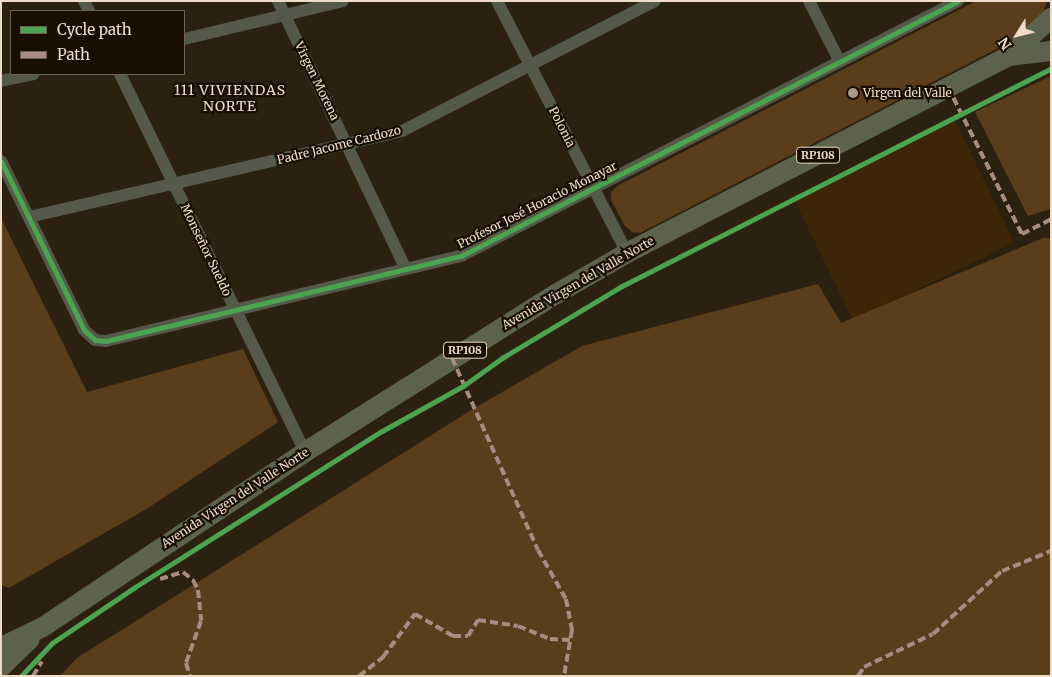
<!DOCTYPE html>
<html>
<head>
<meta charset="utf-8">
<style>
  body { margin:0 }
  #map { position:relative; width:1052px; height:677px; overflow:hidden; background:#2c2111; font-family:Merriweather,serif }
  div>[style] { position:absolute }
  .built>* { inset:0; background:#3d2606; transform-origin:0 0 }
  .green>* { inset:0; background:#5a3e1b }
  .street>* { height:12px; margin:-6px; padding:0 6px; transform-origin:6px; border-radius:6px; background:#545949 }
  .primary>* { height:20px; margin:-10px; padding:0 10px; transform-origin:10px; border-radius:10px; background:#5c624c }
  .quiet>* { height:4px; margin-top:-2px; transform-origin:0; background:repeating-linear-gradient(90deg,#a88b81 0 8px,transparent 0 12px) }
  .cycleway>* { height:5px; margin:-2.5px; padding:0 2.5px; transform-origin:2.5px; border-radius:2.5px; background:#4ca352 }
  .dots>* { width:14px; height:14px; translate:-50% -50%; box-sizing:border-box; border:2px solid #190e02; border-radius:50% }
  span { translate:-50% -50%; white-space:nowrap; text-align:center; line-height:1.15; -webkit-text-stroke:4.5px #190e02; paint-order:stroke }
  .shield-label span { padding:1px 4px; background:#190e02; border:1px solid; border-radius:4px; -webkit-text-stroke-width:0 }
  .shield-label { font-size:11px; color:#efddc9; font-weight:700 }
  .street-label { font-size:12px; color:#efddc9 }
  .poi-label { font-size:12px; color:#efddc9 }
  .left { translate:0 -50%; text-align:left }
  .neighbourhood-label { font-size:14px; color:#efddc9; letter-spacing:1px }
  .frame { position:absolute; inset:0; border:2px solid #efddc9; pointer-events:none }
  .legend { position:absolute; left:10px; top:10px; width:175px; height:65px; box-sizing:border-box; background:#190e02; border:1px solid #6f6152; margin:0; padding:6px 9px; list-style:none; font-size:15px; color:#efddc9 }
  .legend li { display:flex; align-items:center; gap:10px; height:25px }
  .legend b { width:25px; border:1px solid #6f6152 }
  .north { position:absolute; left:992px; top:10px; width:50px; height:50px; -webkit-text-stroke:4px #190e02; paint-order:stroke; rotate:234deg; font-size:14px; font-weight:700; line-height:20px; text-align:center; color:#efddc9 }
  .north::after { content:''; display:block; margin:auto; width:18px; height:22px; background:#efddc9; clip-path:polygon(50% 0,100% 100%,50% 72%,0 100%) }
</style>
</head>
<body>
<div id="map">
  <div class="built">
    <i style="left:955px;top:121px;width:135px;height:179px;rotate:64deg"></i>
  </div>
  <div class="green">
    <i style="clip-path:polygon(976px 1px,1047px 1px,1041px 19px,1022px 36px,640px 233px,632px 232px,625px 226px,611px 200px,611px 192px,619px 185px)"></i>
    <i style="clip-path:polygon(1051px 76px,1051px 209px,1028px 216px,975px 112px)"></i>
    <i style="clip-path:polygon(1px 218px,87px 392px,243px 349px,278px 422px,148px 508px,9px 588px,1px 585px)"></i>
    <i style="clip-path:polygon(1043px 238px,1051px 238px,1051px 676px,60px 676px,77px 658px,473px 409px,582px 346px,818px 284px,841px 323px)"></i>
  </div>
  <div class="street">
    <i style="left:84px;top:1px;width:11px;rotate:63deg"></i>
    <i style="left:278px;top:1px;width:297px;rotate:64.5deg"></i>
    <i style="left:497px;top:1px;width:284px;rotate:62.7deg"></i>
    <i style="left:809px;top:1px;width:68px;rotate:63.1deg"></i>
    <i style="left:184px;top:39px;width:163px;rotate:-13.4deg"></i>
    <i style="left:120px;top:74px;width:421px;rotate:63.9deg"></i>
    <i style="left:1px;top:81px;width:33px;rotate:-12deg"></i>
    <i style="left:1px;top:161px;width:188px;rotate:63.8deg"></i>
    <i style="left:84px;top:330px;width:15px;rotate:42deg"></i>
    <i style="left:95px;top:340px;width:11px;rotate:5deg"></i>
    <i style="left:106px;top:341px;width:367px;rotate:-13.5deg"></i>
    <i style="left:463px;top:255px;width:556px;rotate:-27.16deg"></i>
    <i style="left:29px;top:217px;width:383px;rotate:-13deg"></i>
    <i style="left:402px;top:131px;width:284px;rotate:-27.2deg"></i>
  </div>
  <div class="primary">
    <i style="left:1009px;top:56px;width:42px;rotate:-6.8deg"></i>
    <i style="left:1px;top:647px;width:47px;rotate:-25.5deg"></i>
    <i style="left:43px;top:627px;width:315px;rotate:-33.7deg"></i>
    <i style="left:305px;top:452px;width:297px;rotate:-32.2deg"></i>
    <i style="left:556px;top:294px;width:82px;rotate:-30deg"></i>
    <i style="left:627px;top:253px;width:430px;rotate:-27.3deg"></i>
    <i style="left:1009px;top:56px;width:57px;rotate:-42.1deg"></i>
    <i style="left:1px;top:667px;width:40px;rotate:-44deg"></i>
  </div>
  <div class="quiet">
    <i style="left:948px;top:87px;width:165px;rotate:63.3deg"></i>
    <i style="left:1022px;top:234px;width:33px;rotate:-27deg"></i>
    <i style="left:452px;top:358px;width:210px;rotate:65.9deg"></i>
    <i style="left:538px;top:550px;width:56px;rotate:60.3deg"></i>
    <i style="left:566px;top:599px;width:32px;rotate:79deg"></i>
    <i style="left:572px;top:630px;width:47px;rotate:99.9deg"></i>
    <i style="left:160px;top:579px;width:24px;rotate:-17deg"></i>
    <i style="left:183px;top:572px;width:13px;rotate:39deg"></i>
    <i style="left:193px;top:580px;width:11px;rotate:63deg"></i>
    <i style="left:198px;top:590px;width:31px;rotate:84deg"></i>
    <i style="left:201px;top:621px;width:45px;rotate:109.7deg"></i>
    <i style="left:186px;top:663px;width:14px;rotate:73deg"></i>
    <i style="left:33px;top:676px;width:17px;rotate:-59deg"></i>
    <i style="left:359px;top:676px;width:31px;rotate:-38deg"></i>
    <i style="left:383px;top:657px;width:54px;rotate:-53.3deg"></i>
    <i style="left:415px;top:614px;width:44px;rotate:30.1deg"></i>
    <i style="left:453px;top:636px;width:15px"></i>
    <i style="left:468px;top:636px;width:19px;rotate:-58deg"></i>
    <i style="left:478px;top:620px;width:40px;rotate:8.5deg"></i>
    <i style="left:518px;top:626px;width:35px;rotate:22deg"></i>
    <i style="left:550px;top:639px;width:20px;rotate:3deg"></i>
    <i style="left:858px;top:676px;width:11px;rotate:-56deg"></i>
    <i style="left:864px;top:667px;width:76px;rotate:-25.6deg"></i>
    <i style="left:933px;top:634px;width:93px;rotate:-42.4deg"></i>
    <i style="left:1002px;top:571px;width:53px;rotate:-22.2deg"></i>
  </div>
  <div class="cycleway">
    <i style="left:1px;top:161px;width:188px;rotate:63.8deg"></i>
    <i style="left:84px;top:330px;width:15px;rotate:42deg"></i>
    <i style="left:95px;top:340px;width:11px;rotate:5deg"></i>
    <i style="left:106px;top:341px;width:367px;rotate:-13.5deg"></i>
    <i style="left:463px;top:255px;width:556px;rotate:-27.16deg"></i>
    <i style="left:21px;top:676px;width:45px;rotate:-46.8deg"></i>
    <i style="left:52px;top:643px;width:100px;rotate:-34deg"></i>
    <i style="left:135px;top:587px;width:292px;rotate:-32.3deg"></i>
    <i style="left:382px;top:431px;width:93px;rotate:-29.1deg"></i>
    <i style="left:463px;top:386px;width:48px;rotate:-35.7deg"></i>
    <i style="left:502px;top:358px;width:140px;rotate:-31deg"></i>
    <i style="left:622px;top:286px;width:481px;rotate:-26.9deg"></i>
  </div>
  <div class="dots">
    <i style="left:853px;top:93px;background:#ab9b89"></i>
  </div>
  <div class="shield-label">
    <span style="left:818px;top:155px">RP108</span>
    <span style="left:465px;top:350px">RP108</span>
  </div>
  <div class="street-label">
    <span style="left:317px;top:81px;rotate:64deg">Virgen Morena</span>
    <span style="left:562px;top:127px;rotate:63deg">Polonia</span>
    <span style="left:339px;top:145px;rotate:-14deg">Padre Jacome Cardozo</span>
    <span style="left:537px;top:205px;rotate:-27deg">Profesor José Horacio Monayar</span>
    <span style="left:206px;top:250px;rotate:64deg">Monseñor Sueldo</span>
    <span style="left:578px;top:283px;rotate:-30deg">Avenida Virgen del Valle Norte</span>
    <span style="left:235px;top:498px;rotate:-33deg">Avenida Virgen del Valle Norte</span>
  </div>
  <div class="poi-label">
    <span class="left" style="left:863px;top:93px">Virgen del Valle</span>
  </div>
  <div class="neighbourhood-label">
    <span style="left:230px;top:98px">111 VIVIENDAS<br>NORTE</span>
  </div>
  <div class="frame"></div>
  <ul class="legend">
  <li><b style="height:6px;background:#4ca352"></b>Cycle path</li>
  <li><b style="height:6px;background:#a88b81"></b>Path</li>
  </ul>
  <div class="north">N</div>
</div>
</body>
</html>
